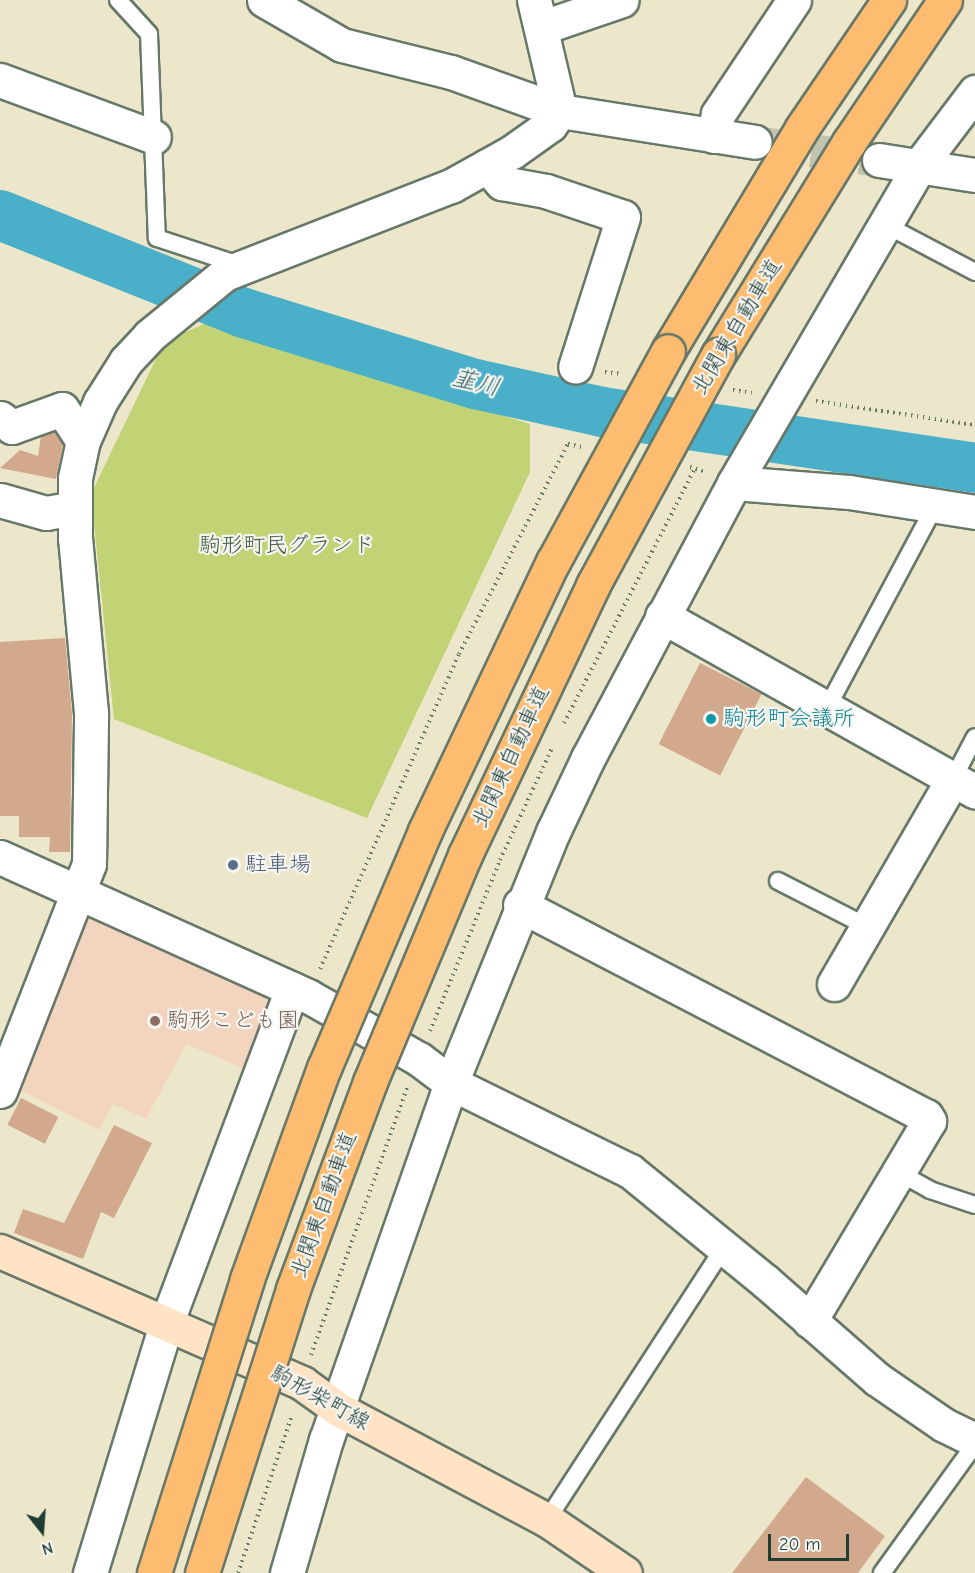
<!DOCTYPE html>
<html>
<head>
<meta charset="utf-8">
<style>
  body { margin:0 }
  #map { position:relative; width:975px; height:1573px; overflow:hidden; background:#ece6cb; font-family:"Comic Neue","Klee One",sans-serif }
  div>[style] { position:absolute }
  .built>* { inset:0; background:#f3d4bf }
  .green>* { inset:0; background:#c2d376 }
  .river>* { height:50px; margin:-25px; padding:0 25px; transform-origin:25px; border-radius:25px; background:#4ab0ca }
  .building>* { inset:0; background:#d2a98d; transform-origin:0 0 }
  .minor-tunnel>* { height:33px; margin-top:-16.5px; transform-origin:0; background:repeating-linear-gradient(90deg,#c3c4ad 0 33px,transparent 0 49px) }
  .path>* { height:4px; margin-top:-2px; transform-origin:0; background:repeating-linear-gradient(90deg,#677869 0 1.5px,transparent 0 6px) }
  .roads { filter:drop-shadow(2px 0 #677869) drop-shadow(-2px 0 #677869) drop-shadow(0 2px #677869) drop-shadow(0 -2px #677869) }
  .service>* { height:16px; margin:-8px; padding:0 8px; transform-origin:8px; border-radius:8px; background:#fff }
  .minor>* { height:33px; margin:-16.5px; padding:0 16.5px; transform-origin:16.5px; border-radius:16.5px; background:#fff }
  .tertiary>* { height:33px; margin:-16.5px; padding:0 16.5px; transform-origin:16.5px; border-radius:16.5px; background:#fff }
  .secondary>* { height:33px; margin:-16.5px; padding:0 16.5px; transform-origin:16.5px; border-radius:16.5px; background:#fee4c5 }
  .motorway>* { height:33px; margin:-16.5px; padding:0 16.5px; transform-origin:16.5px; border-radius:16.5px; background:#fdbc6f }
  .bridges { filter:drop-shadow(2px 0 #677869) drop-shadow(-2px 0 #677869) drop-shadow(0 2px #677869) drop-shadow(0 -2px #677869) }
  .motorway-bridge>* { height:33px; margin:-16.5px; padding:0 16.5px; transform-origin:16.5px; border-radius:16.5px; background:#fdbc6f }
  .dots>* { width:16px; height:16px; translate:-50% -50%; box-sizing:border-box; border:3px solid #f6f6f2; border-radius:50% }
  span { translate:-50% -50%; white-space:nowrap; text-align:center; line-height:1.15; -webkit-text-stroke:4.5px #f6f6f2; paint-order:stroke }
  .street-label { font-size:22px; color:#1f3d34 }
  .park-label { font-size:22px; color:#405b41 }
  .culture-label { font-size:22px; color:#0d838f }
  .left { translate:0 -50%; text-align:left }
  .service-label { font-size:22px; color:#4e5e75 }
  .education-label { font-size:22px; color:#785e54 }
  .water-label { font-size:24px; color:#2c6061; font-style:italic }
  .north { position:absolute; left:12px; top:1501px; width:60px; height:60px; -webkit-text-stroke:4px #f6f6f2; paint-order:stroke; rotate:163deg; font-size:16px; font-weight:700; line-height:24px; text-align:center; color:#1f3d34 }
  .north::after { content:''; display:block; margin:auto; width:21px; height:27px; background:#1f3d34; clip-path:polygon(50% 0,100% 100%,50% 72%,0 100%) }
  .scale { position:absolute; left:768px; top:1534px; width:81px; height:27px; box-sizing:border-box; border:3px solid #1f3d34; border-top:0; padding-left:8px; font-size:18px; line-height:21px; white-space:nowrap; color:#1f3d34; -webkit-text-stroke:4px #f6f6f2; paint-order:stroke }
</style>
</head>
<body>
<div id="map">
  <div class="built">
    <i style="clip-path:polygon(90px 910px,276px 999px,245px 1069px,186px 1044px,146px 1119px,113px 1104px,99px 1130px,16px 1088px)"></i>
  </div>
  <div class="green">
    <i style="clip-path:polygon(206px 323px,530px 424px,530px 472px,367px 818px,114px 719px,91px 494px,164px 342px)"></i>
  </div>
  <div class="river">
    <i style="left:0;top:215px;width:263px;rotate:21.9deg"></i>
    <i style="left:244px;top:313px;width:242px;rotate:17.1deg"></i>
    <i style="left:475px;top:384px;width:130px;rotate:12.4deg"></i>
    <i style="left:602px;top:412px;width:377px;rotate:8.5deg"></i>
  </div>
  <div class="building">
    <i style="clip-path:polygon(54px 432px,63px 444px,56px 479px,0 468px,20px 450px,38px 456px,41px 436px)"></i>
    <i style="clip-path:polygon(65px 638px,72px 714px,70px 852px,49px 852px,50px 837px,19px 837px,19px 816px,0 816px,0 642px)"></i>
    <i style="left:700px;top:663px;width:69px;height:91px;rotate:27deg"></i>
    <i style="left:21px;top:1098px;width:42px;height:30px;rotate:27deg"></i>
    <i style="clip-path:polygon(114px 1125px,152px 1143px,114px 1218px,101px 1212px,83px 1259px,14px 1233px,23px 1209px,64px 1223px)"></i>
    <i style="clip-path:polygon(806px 1477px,885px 1536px,858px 1573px,732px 1573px)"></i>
  </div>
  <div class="minor-tunnel">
    <i style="left:763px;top:143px;width:117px;rotate:8.3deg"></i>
  </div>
  <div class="path">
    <i style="left:605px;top:372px;width:16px;rotate:7deg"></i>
    <i style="left:733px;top:390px;width:19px;rotate:9deg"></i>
    <i style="left:816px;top:401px;width:161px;rotate:8.6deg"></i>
    <i style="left:690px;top:467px;width:16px;rotate:18deg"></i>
    <i style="left:564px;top:723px;width:287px;rotate:-62.8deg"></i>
    <i style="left:320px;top:969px;width:344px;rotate:-66.2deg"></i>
    <i style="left:459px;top:654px;width:237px;rotate:-62.6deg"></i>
    <i style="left:568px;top:444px;width:14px;rotate:12deg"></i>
    <i style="left:430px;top:1031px;width:185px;rotate:-67.7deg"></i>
    <i style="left:500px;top:860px;width:126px;rotate:-65.1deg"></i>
    <i style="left:311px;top:1355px;width:286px;rotate:-70.2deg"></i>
    <i style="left:238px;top:1573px;width:167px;rotate:-71.1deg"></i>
  </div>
  <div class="roads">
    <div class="service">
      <i style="left:118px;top:0;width:46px;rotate:47.6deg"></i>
      <i style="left:149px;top:34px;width:204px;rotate:87.8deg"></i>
      <i style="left:157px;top:238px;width:86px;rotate:18.2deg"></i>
      <i style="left:884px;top:224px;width:103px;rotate:27.8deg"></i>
      <i style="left:826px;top:710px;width:231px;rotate:-61.9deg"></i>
      <i style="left:953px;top:779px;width:47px;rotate:-62.4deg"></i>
      <i style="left:778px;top:881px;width:101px;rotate:27.1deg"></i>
      <i style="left:898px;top:1172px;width:37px;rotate:29deg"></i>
      <i style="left:930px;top:1190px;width:47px;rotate:18.4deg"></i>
      <i style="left:547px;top:1520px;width:323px;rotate:-57deg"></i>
      <i style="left:882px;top:1573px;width:159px;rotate:-54.2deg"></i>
    </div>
    <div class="minor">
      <i style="left:264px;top:0;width:90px;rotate:30deg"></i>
      <i style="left:342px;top:45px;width:112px;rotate:13.9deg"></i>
      <i style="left:451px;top:72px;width:116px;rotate:19.7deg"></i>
      <i style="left:560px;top:111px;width:197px;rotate:9deg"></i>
      <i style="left:543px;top:27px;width:83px;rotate:-18.9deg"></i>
      <i style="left:0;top:80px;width:164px;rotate:20.3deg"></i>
      <i style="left:714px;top:136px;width:22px;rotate:-80deg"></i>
      <i style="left:718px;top:114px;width:137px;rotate:-56.3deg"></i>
      <i style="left:879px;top:160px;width:97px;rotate:8.9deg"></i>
      <i style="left:487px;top:166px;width:23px;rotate:49deg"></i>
      <i style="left:502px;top:183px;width:45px;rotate:10.3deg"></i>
      <i style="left:546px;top:191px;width:81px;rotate:18.7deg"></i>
      <i style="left:623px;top:217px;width:157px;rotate:107.7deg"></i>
      <i style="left:0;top:418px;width:15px;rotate:37deg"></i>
      <i style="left:12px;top:427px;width:53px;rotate:-19.8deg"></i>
      <i style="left:62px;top:409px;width:38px;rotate:57deg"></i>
      <i style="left:734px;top:483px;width:115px;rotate:4.5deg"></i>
      <i style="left:849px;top:492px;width:128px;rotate:9deg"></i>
      <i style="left:0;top:500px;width:48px;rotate:15.8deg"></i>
      <i style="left:46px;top:513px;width:28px;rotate:-10deg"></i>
      <i style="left:662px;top:616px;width:359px;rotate:29.3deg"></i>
      <i style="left:0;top:857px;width:338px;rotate:24.3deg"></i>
      <i style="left:308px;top:996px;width:128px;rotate:29.6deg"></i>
      <i style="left:419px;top:1059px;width:40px;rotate:37deg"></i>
      <i style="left:451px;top:1083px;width:199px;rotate:26.2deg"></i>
      <i style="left:630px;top:1171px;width:174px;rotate:39.2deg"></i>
      <i style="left:765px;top:1281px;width:149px;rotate:41.2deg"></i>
      <i style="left:877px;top:1379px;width:81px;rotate:34.5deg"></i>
      <i style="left:944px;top:1425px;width:34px;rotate:26deg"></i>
      <i style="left:520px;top:905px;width:458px;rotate:27.5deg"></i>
      <i style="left:926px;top:1116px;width:6px;rotate:59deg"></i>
      <i style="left:929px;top:1121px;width:233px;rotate:120.8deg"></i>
      <i style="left:834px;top:984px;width:237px;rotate:-59.9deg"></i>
      <i style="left:0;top:1091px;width:244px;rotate:-68.6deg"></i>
      <i style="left:89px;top:864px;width:151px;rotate:-89.2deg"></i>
      <i style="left:91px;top:713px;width:176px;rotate:-95.2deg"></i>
      <i style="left:75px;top:538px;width:60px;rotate:-90deg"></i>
      <i style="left:75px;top:478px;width:38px;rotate:-78deg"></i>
      <i style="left:83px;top:441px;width:43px;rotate:-66.4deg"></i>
      <i style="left:100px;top:402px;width:49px;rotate:-57.6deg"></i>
      <i style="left:126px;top:361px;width:34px;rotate:-47deg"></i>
      <i style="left:149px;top:336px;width:98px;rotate:-39.2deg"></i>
      <i style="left:225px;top:274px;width:243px;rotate:-21.3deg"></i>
      <i style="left:451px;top:186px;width:70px;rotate:-29.1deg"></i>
      <i style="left:512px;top:152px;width:47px;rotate:-35.4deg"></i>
      <i style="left:550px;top:125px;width:17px;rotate:-54deg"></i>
      <i style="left:166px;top:1324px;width:358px;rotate:-69.4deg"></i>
    </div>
    <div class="tertiary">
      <i style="left:534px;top:0;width:114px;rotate:76.8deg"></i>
      <i style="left:90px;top:1573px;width:260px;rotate:-73deg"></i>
      <i style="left:287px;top:1573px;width:139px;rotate:-73.7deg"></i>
      <i style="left:326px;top:1440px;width:378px;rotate:-70.7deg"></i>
      <i style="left:451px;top:1083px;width:271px;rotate:-67.9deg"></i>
      <i style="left:553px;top:832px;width:82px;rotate:-64.7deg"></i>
      <i style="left:588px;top:758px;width:311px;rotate:-62deg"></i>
      <i style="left:734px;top:483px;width:367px;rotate:-59.7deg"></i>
      <i style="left:919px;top:166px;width:93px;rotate:-52.9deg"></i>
    </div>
    <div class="secondary">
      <i style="left:0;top:1251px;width:330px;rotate:23.6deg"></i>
      <i style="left:302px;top:1383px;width:44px;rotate:35.8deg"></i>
      <i style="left:338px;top:1409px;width:237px;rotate:28deg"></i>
      <i style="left:547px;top:1520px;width:94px;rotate:34.2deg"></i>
    </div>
    <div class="motorway">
      <i style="left:668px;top:351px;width:260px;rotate:-59deg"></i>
      <i style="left:802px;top:128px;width:155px;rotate:-55.8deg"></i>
      <i style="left:718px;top:355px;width:250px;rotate:-58.4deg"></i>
      <i style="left:849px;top:142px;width:171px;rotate:-55.9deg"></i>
    </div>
  </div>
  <div class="bridges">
    <div class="motorway-bridge">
      <i style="left:154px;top:1573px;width:308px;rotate:-72.4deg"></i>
      <i style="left:247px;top:1279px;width:225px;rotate:-70deg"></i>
      <i style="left:324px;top:1068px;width:258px;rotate:-66.9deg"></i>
      <i style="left:425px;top:831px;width:298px;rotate:-64.6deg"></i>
      <i style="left:553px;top:562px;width:240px;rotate:-61.4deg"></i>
      <i style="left:202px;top:1573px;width:298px;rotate:-72.2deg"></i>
      <i style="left:293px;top:1289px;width:221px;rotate:-69.6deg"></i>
      <i style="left:370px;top:1082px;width:246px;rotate:-67.3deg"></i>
      <i style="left:465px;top:855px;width:299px;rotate:-64.6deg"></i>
      <i style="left:593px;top:585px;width:262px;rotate:-61.5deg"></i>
    </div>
  </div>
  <div class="dots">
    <i style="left:711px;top:719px;background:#0f9aa8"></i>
    <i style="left:233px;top:865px;background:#5c6f8a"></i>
    <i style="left:155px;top:1021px;background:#8d6e63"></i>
  </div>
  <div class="street-label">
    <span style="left:737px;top:327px;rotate:-59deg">北関東自動車道</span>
    <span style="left:511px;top:757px;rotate:-65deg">北関東自動車道</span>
    <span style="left:324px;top:1205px;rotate:-70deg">北関東自動車道</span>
    <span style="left:320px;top:1398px;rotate:29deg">駒形柴町線</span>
  </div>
  <div class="park-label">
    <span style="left:287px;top:546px">駒形町民グランド</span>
  </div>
  <div class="culture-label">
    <span class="left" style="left:723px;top:719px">駒形町会議所</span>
  </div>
  <div class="service-label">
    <span class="left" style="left:245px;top:865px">駐車場</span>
  </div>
  <div class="education-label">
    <span class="left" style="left:167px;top:1021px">駒形こども園</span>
  </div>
  <div class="water-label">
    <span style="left:476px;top:383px;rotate:14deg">韮川</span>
  </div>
  <div class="north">N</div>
  <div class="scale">20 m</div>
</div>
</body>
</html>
